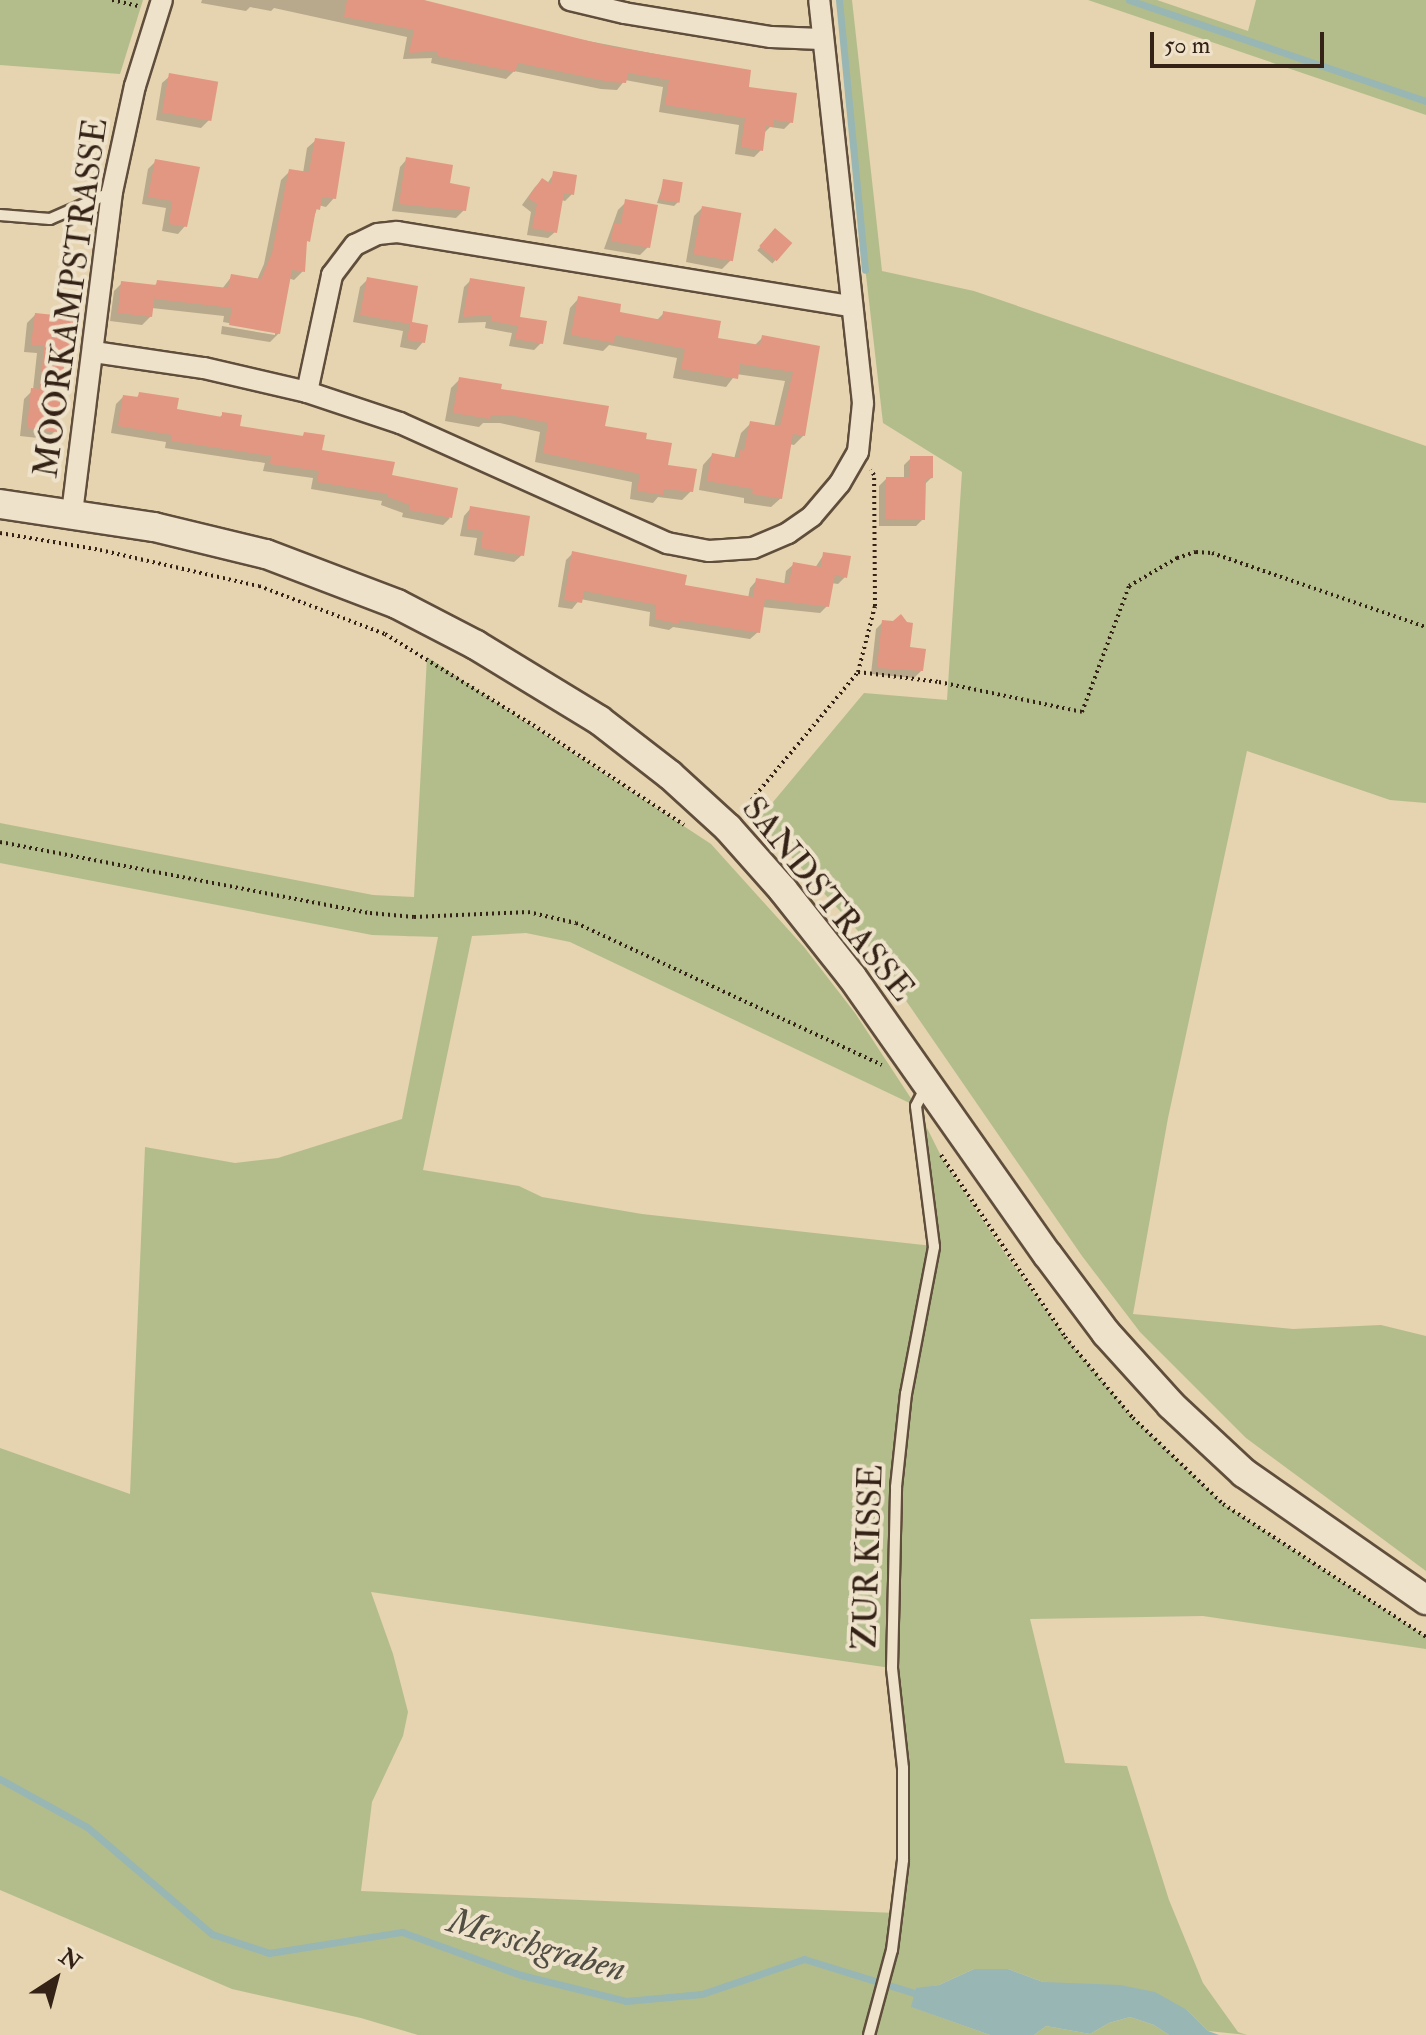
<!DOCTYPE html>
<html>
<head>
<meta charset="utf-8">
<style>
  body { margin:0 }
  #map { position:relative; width:1426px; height:2035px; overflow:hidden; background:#e6d3af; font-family:"IM FELL Double Pica",serif }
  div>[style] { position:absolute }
  .green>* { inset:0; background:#b3bd8c }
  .water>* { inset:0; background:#98b6b3 }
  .shadow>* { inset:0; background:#0003; transform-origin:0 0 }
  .stream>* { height:7px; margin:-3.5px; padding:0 3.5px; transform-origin:3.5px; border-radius:3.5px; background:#98b6b3 }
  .building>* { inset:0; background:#e29782; transform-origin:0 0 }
  .path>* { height:4px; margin-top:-2px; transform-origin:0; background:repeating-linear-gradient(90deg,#332215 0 2px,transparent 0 6px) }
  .roads { filter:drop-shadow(2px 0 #604e3c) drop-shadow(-2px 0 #604e3c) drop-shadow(0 2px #604e3c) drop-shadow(0 -2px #604e3c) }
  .service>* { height:10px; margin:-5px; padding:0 5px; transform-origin:5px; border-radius:5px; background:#efe2cb }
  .minor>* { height:20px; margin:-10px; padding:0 10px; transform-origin:10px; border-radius:10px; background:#efe2cb }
  .secondary>* { height:28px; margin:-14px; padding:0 14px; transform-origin:14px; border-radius:14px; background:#efe2cb }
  span { translate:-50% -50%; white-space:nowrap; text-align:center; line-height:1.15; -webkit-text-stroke:8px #efe2cb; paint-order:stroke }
  .street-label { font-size:34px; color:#332215 }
  .water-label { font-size:36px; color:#514e44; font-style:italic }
  .north { position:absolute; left:16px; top:1939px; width:80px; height:80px; -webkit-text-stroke:6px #efe2cb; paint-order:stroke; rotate:36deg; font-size:22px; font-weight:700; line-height:32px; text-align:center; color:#332215 }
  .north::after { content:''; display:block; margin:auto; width:28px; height:36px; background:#332215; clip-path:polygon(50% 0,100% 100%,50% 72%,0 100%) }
  .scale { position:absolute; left:1150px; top:32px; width:174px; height:36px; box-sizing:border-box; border:4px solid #332215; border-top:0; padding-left:10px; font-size:24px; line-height:28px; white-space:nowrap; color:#332215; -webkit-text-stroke:6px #efe2cb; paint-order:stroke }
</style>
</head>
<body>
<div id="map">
  <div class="green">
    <i style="clip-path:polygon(0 0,143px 0,120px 74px,0 65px)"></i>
    <i style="clip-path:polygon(839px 0,852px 0,882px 271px,974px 291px,1426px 446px,1426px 803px,1390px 800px,1247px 751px,1168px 1118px,1133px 1314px,1293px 1329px,1381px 1325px,1426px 1336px,1426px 1571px,1246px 1438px,1140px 1332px,1082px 1256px,858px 931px,758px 820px,864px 693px,947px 700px,962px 472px,883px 423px,846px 101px)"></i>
    <i style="clip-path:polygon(1088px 0,1157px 0,1248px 31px,1256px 0,1426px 0,1426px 115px)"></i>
    <i style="clip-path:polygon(evenodd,427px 657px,711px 844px,804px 947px,855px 1013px,916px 1106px,943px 1160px,1006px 1255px,1065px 1337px,1133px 1418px,1223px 1504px,1426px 1637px,1426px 1649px,1203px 1616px,1030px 1619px,1065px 1763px,1127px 1766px,1169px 1900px,1203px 1983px,1238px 2032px,1247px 2035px,1208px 2031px,1187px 2010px,1043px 1982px,1008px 1969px,974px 1969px,939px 1985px,916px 1989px,912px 2007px,990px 2035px,418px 2035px,361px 2018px,232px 1989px,0 1890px,0 1448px,130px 1494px,145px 1147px,235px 1163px,278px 1158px,402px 1119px,438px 937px,372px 935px,0 863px,0 823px,373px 895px,414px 897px,427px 657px,526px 933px,570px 942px,916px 1106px,933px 1246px,642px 1214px,542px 1197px,519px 1186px,423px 1170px,472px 936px,526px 933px,427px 657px,371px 1592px,891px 1668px,903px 1768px,896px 1913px,361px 1891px,372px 1802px,403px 1736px,408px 1712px,393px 1654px,371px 1592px)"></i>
    <i style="clip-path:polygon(1130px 2017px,1154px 2025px,1169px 2035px,1034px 2035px,1046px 2026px,1090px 2034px,1109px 2023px)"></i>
  </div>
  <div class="water">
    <i style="clip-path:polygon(974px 1969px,1008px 1969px,1043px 1982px,1120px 1985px,1155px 1992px,1187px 2010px,1208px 2031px,1219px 2035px,1169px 2035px,1154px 2025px,1130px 2017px,1109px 2023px,1090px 2034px,1046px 2026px,1034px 2035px,990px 2035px,911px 2007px,916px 1988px,939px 1985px)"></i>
  </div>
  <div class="shadow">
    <i style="clip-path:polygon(202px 0,422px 0,526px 29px,749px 72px,746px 88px,791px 122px,784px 129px,770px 127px,763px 134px,761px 150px,754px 157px,735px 154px,739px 125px,659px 112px,663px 87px,625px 80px,617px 90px,601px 89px,514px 71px,506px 79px,431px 63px,432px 58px,403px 59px,407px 37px,274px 8px,271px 11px,250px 7px,246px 11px,201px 3px)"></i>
    <i style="clip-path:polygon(170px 76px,209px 120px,201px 128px,156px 120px,162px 83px)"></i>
    <i style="clip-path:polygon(316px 140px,334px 198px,326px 207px,318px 205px,305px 245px,303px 271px,294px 280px,288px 278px,279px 333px,270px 342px,221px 334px,222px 326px,275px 335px,275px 331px,223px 322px,224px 316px,152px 308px,151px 316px,142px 325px,110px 321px,114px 291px,122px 283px,153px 287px,158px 282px,222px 289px,232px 276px,257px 280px,264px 264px,281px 180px,290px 171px,303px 173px,307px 148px)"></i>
    <i style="clip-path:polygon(407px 159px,448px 185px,464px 210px,456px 218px,392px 211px,400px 167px)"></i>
    <i style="clip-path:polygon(156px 161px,185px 226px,178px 234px,162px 231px,166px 208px,142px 204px,148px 169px)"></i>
    <i style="clip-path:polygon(554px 173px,572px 194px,565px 201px,561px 200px,555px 232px,548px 238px,527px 235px,531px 212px,522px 205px,535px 187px,542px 180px,547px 184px)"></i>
    <i style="clip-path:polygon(664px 181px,678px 202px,674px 206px,657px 203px)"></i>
    <i style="clip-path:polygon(626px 202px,648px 247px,640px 255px,604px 249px,618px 210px)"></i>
    <i style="clip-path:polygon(702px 208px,731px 260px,722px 269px,686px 262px,694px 216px)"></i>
    <i style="left:775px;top:230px;width:20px;height:27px;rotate:41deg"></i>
    <i style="clip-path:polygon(368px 279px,416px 288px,410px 324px,426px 327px,423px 342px,416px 350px,400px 347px,403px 331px,353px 322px,360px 287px)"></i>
    <i style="clip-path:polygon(471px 280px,541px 343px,534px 350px,509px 346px,512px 333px,485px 328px,486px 322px,458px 323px,464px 287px)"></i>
    <i style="clip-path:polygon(579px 298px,617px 314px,656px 321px,664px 313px,716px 339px,754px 346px,763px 337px,817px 348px,804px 435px,794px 445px,789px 444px,781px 498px,771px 507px,744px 503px,744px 498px,699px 490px,703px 465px,712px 455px,734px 459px,741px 433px,751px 423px,774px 427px,785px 381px,736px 374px,726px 387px,673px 378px,677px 358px,609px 345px,603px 351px,563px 344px,570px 308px)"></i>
    <i style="clip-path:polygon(35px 315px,68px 357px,62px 363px,55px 431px,47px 439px,20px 436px,24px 399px,33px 390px,37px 353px,24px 352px,27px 323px)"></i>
    <i style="clip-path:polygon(460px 379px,644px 441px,691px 491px,682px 500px,658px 497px,653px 503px,630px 499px,632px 482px,535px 462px,540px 432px,500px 423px,483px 423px,479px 427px,445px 421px,451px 388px)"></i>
    <i style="clip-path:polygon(140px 394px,175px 410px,219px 418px,223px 414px,238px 428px,301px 437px,305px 434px,320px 451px,390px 477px,450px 518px,443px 525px,402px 517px,403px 513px,381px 505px,382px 501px,311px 489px,313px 478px,263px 471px,265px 463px,165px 448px,166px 442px,111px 433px,116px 404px,123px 397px,135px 399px)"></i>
    <i style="clip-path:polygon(911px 458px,931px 478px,924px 485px,923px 519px,916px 526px,879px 526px,879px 486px,886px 479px,904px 479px,904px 465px)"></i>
    <i style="clip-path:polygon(471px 508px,522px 555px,514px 562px,474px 555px,477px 538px,460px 536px,464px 516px)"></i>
    <i style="clip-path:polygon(573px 553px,683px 587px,748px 598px,750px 588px,757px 580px,784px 585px,786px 571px,794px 564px,815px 568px,824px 554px,845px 577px,838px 584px,831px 583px,827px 606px,820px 613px,762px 607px,758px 632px,750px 639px,673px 627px,669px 630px,649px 626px,650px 612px,580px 599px,572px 609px,558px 607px,566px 560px)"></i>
    <i style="clip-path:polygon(883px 622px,908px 648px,922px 670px,914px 678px,871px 674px,876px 629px)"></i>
  </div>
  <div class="stream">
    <i style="left:839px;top:0;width:271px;rotate:84.5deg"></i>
    <i style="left:1129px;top:0;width:314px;rotate:18.8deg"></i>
    <i style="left:0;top:1779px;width:99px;rotate:28.9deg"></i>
    <i style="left:87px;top:1827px;width:165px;rotate:40.6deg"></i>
    <i style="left:212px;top:1934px;width:60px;rotate:18.4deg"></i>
    <i style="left:269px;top:1953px;width:135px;rotate:-9deg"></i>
    <i style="left:402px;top:1932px;width:127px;rotate:19.9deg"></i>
    <i style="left:521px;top:1975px;width:108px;rotate:13.9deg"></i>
    <i style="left:626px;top:2001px;width:76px;rotate:-5.3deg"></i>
    <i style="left:702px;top:1994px;width:108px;rotate:-18.9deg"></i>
    <i style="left:804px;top:1959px;width:126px;rotate:17.1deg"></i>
  </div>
  <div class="building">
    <i style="clip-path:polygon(347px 0,424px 0,609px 46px,751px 70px,749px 87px,797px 93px,793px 123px,774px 120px,773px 127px,766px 126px,763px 151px,741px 147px,745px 118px,665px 105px,669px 80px,628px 73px,626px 83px,610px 82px,518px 63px,515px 72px,437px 56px,438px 51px,409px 53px,414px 30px,344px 17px)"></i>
    <i style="left:169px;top:73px;width:50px;height:40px;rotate:10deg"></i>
    <i style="clip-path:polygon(315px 138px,345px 142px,336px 199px,322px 197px,320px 210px,316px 209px,310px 242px,307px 241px,305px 272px,292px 270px,280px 334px,229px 325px,232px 308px,155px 299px,155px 295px,152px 317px,118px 313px,121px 281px,156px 285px,157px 280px,228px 288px,231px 274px,261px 279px,272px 253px,289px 169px,309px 172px)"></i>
    <i style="clip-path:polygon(406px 157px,453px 165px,450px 183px,470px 187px,466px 211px,399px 204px)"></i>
    <i style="clip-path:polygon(155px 159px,200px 167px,187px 227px,169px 224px,172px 201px,148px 197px)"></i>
    <i style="clip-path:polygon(553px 171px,577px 175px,574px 195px,564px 193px,557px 233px,532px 228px,537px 204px,528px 198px,542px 178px,551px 184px)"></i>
    <i style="left:663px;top:179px;width:20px;height:21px;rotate:9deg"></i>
    <i style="clip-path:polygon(625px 199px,658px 205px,650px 248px,611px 241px,614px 223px,621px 224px)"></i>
    <i style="left:702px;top:206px;width:40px;height:49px;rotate:10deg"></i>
    <i style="left:775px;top:228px;width:23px;height:24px;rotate:41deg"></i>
    <i style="clip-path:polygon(367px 277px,418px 286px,412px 322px,428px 325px,425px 343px,407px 340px,410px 324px,360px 315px)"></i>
    <i style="clip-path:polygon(470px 278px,525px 287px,520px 317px,547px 321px,543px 344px,515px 339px,518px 326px,491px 321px,492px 315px,463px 317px)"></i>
    <i style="clip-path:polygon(578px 296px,621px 304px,620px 312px,662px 320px,663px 311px,721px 321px,718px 338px,760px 345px,762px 335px,820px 346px,805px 436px,793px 434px,782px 499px,752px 494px,753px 489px,707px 481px,712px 453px,739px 458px,740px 450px,744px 451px,750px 421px,780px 426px,793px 372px,740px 364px,738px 379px,681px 369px,685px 349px,615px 335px,614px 343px,571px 335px)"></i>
    <i style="clip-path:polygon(35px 313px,74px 317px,70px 357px,65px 357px,57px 432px,27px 428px,31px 388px,40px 389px,44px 346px,31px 345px)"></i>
    <i style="clip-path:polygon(459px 377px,502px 384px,501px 389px,609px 406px,605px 426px,647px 433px,646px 439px,672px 443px,668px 465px,697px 469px,693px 492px,664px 489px,663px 495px,637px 491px,640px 474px,543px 453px,548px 423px,510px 415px,491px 415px,490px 419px,453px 413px)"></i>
    <i style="clip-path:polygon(139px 392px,179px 398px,177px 409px,222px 417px,222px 412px,242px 415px,240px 426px,303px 436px,304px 432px,325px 435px,322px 450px,395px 462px,392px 475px,458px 488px,452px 518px,409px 510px,410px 505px,388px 497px,388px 494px,317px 482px,319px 471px,270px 464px,271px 456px,171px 441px,172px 435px,118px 426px,123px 395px,138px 397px)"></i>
    <i style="clip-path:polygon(910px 456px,933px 456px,933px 478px,926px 479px,925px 520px,885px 519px,886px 477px,910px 477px)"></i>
    <i style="clip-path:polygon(470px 506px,530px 516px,524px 556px,481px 548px,483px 531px,467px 529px)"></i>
    <i style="clip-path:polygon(572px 551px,687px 575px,685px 585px,753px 597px,756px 578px,789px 584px,793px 562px,821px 567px,823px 552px,851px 556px,847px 578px,835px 575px,829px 607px,765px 599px,760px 633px,679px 620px,679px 624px,655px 619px,656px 605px,584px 591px,582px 603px,564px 600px)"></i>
    <i style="clip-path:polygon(901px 614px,907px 622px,913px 623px,910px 647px,926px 649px,923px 671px,877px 668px,882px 620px,893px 621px)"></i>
  </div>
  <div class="path">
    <i style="left:112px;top:0;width:27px;rotate:13deg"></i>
    <i style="left:0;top:533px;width:101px;rotate:9.6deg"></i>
    <i style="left:100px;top:550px;width:163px;rotate:12.8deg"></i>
    <i style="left:259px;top:586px;width:135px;rotate:20.9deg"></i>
    <i style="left:385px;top:634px;width:174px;rotate:31.6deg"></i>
    <i style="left:533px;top:725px;width:181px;rotate:33.5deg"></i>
    <i style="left:858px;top:672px;width:82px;rotate:7deg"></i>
    <i style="left:939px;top:682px;width:146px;rotate:11.8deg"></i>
    <i style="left:1082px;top:712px;width:134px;rotate:-69.5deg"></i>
    <i style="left:1129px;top:586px;width:56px;rotate:-30.3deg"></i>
    <i style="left:1177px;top:558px;width:20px;rotate:-18deg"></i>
    <i style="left:1196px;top:552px;width:16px;rotate:4deg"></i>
    <i style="left:1212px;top:553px;width:226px;rotate:19.1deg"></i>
    <i style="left:744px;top:809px;width:178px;rotate:-50.2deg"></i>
    <i style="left:858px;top:672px;width:68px;rotate:-75.6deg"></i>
    <i style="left:875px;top:606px;width:131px;rotate:-90.4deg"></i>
    <i style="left:874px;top:475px;width:6px;rotate:-121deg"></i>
    <i style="left:0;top:842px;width:377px;rotate:10.9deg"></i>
    <i style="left:370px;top:913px;width:44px;rotate:5.2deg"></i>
    <i style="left:414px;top:917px;width:114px;rotate:-2.5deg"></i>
    <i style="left:528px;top:912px;width:49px;rotate:12.9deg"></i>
    <i style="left:576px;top:923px;width:337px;rotate:24.9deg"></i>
    <i style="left:941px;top:1155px;width:220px;rotate:55.7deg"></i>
    <i style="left:1065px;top:1337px;width:106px;rotate:50deg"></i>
    <i style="left:1133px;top:1418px;width:124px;rotate:43.7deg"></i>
    <i style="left:1223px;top:1504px;width:243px;rotate:33.2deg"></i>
  </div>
  <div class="roads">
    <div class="service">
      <i style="left:0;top:215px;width:50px;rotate:4.6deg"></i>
      <i style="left:50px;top:219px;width:68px;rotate:-23.5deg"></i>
      <i style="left:869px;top:2035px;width:88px;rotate:-74.9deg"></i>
      <i style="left:892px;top:1950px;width:91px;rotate:-83deg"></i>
      <i style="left:903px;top:1860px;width:92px;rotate:-90deg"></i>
      <i style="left:903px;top:1768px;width:101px;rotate:-96.3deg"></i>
      <i style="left:892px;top:1668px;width:181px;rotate:-88.7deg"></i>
      <i style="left:896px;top:1487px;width:94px;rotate:-83.9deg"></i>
      <i style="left:906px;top:1394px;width:150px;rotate:-79.2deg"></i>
      <i style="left:934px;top:1247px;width:142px;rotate:-97.3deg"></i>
      <i style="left:916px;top:1106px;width:22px;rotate:-63deg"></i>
    </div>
    <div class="minor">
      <i style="left:570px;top:0;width:56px;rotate:13.5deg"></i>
      <i style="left:624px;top:13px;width:149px;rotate:9.3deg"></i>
      <i style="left:771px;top:37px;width:50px;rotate:2.3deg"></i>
      <i style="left:94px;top:352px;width:111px;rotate:8.3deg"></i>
      <i style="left:204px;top:368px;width:106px;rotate:13.1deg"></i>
      <i style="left:307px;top:392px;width:98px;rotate:18.4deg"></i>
      <i style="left:400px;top:423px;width:293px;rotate:24.2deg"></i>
      <i style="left:667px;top:543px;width:43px;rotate:10.8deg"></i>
      <i style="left:709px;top:551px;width:44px;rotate:-3.9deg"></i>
      <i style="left:753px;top:548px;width:38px;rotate:-23deg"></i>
      <i style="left:788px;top:533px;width:29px;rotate:-35deg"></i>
      <i style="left:812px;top:516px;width:43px;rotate:-49.7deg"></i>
      <i style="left:840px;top:483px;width:36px;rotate:-60deg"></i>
      <i style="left:858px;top:452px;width:49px;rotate:-84.2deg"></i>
      <i style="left:863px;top:403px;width:405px;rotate:-96.2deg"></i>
      <i style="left:307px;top:392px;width:120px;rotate:-77.9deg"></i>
      <i style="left:332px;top:275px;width:38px;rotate:-53deg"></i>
      <i style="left:355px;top:245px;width:25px;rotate:-26deg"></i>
      <i style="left:378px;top:234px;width:19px;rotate:-6deg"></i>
      <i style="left:397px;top:232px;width:460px;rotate:9.3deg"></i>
      <i style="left:72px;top:513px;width:323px;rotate:-82.9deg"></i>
      <i style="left:112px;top:192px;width:108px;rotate:-77.8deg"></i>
      <i style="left:135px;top:86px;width:90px;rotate:-72.6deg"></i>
    </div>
    <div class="secondary">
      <i style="left:0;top:504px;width:156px;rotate:8.5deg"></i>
      <i style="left:154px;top:527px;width:115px;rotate:13.6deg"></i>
      <i style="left:266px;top:554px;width:140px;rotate:20.9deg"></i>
      <i style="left:397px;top:604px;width:89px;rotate:27.4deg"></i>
      <i style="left:476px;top:645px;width:144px;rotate:31.4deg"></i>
      <i style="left:599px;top:720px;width:90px;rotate:37.8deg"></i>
      <i style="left:670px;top:775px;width:79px;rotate:42.4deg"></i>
      <i style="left:728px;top:828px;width:83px;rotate:48.4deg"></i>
      <i style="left:783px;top:890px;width:111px;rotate:51.6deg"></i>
      <i style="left:852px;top:977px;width:339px;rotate:54.9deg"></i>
      <i style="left:1047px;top:1254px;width:99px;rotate:53.2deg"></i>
      <i style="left:1106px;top:1333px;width:97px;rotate:47.9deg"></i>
      <i style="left:1171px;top:1405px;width:100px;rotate:43deg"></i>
      <i style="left:1244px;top:1473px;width:222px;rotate:34.9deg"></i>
    </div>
  </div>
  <div class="street-label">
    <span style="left:71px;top:298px;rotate:-82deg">MOORKAMPSTRASSE</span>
    <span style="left:828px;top:899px;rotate:51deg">SANDSTRASSE</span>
    <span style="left:868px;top:1557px;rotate:-88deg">ZUR KISSE</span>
  </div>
  <div class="water-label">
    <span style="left:537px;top:1945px;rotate:16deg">Merschgraben</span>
  </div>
  <div class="north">N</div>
  <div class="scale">50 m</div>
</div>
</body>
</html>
